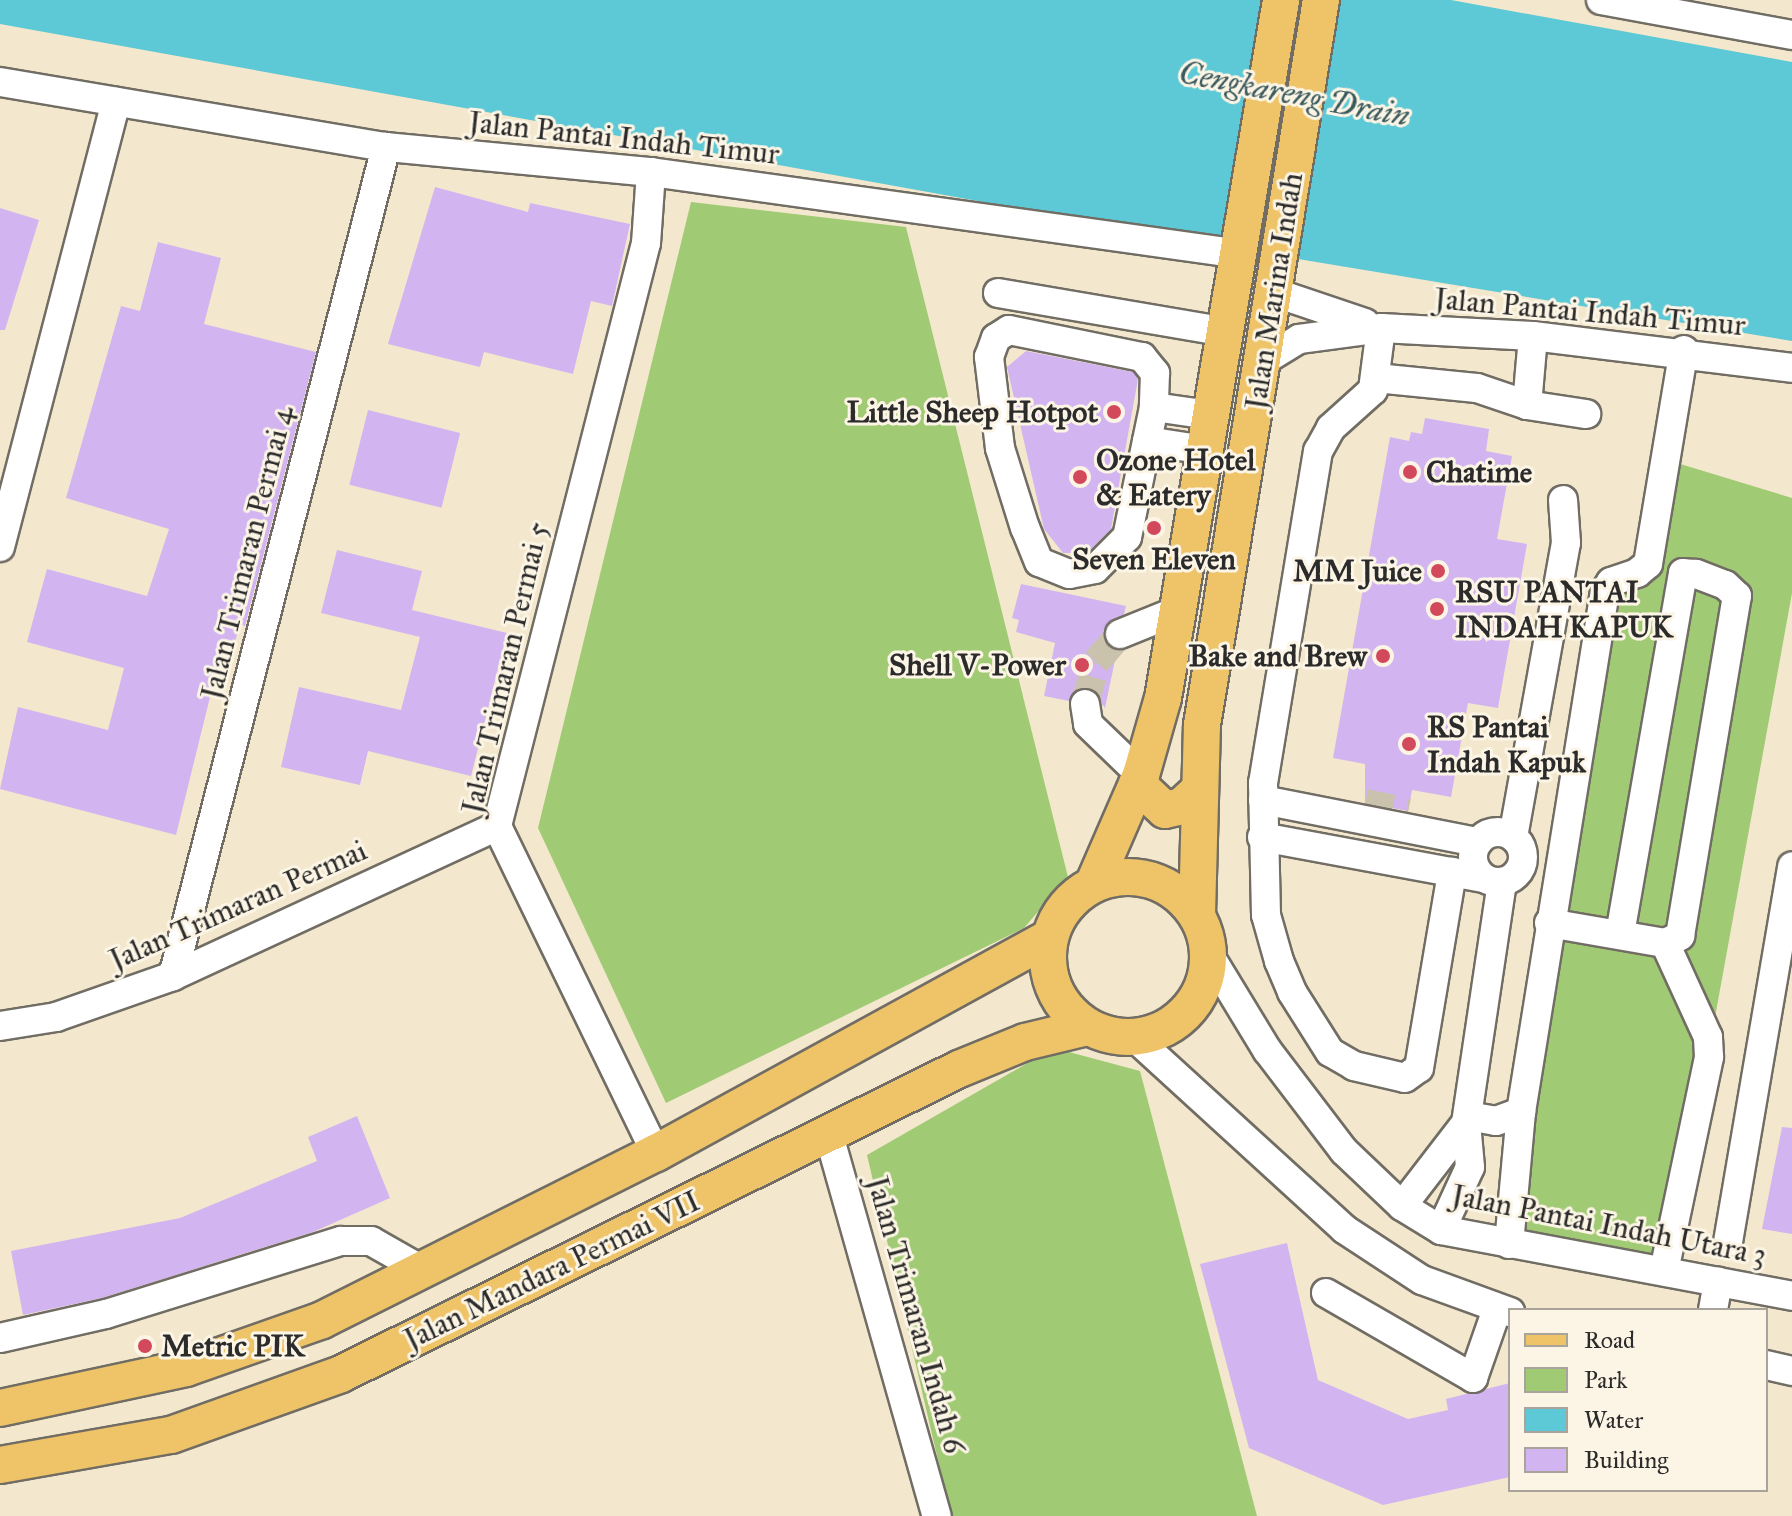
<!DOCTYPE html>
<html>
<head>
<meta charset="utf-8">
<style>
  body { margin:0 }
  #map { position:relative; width:1792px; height:1516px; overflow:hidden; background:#f3e8cd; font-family:"IM FELL Great Primer",serif }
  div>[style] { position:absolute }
  .green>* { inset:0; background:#a1ca75 }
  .water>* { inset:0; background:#5dc8d6 }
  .building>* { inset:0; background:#d2b5f0; transform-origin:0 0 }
  .minor-tunnel>* { height:28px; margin-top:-14px; transform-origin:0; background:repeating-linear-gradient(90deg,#cbc2ad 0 28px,transparent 0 42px) }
  .roads { filter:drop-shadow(2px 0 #716d64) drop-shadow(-2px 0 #716d64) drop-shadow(0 2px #716d64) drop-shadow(0 -2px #716d64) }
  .minor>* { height:28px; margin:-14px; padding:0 14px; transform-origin:14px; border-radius:14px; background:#fff }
  .minor>.ring { margin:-14px; padding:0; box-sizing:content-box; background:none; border:28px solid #fff; border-radius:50% }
  .major>* { height:36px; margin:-18px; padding:0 18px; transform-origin:18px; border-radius:18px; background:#efc469 }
  .major>.ring { margin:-18px; padding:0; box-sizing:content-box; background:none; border:36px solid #efc469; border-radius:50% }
  .dots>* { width:22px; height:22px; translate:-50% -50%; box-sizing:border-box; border:4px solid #fcf5e5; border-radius:50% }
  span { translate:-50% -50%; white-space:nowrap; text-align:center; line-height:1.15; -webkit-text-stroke:6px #fcf5e5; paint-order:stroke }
  .street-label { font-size:30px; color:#2b2b2b }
  .poi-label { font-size:30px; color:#2b2b2b; font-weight:700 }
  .right { translate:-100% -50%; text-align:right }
  .left { translate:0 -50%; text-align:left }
  .water-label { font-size:32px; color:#3a5a5e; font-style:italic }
  .legend { position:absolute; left:1508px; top:1308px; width:260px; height:184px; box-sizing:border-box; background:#fcf5e5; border:2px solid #a8a49b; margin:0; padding:10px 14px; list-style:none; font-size:24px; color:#2b2b2b }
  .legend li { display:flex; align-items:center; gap:16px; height:40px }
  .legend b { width:40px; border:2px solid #a8a49b }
</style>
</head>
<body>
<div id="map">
  <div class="green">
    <i style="clip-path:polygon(691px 202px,906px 227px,1068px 877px,1024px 928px,666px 1103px,538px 828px)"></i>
    <i style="clip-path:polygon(1677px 463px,1792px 498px,1792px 593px,1671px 1260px,1506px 1226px,1621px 584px,1651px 576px)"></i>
    <i style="clip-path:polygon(1054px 1048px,1140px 1071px,1257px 1516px,951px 1516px,867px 1155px)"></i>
  </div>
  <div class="water">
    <i style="clip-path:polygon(0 0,1451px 0,1792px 62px,1792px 341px,1298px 259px,0 24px)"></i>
  </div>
  <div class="building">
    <i style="clip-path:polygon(435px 187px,528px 212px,530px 203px,630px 224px,612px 306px,591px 301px,573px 374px,484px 352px,480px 367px,388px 344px)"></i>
    <i style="clip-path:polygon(0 208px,39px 220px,5px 330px,0 330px)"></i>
    <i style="clip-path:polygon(158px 242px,221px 258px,204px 324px,316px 352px,245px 626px,240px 624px,223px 684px,214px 681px,176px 835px,0 789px,18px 707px,108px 730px,124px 668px,27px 642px,47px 569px,147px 596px,169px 529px,66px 498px,121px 306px,140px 311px)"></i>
    <i style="clip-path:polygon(1026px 351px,1133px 372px,1138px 379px,1111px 529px,1087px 553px,1063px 553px,1044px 529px,1007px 367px)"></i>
    <i style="left:368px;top:410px;width:95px;height:77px;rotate:14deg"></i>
    <i style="clip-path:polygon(1425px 418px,1489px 429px,1486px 451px,1512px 456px,1497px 539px,1527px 544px,1498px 708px,1468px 703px,1451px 797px,1412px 790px,1408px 811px,1365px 803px,1365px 764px,1333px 758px,1390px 437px,1409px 441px,1411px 432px,1422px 434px)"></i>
    <i style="clip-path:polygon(337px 550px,422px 571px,412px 610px,507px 633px,471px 776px,368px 751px,360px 785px,281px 767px,299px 687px,401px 710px,420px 637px,321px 613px)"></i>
    <i style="clip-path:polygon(1021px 584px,1126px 606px,1124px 614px,1103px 631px,1105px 641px,1117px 651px,1105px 708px,1090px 688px,1075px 690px,1069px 701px,1044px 696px,1055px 643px,1016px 632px,1019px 620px,1012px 618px)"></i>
    <i style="clip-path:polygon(357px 1116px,390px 1198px,313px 1232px,102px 1298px,23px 1315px,11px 1251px,180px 1218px,317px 1161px,308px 1137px)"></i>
    <i style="clip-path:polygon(1782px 1127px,1792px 1128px,1792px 1234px,1762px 1229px)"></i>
    <i style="clip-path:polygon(1287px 1243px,1318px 1380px,1408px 1419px,1448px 1410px,1446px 1399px,1510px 1383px,1510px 1477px,1383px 1505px,1249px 1448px,1200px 1264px)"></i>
  </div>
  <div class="minor-tunnel">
    <i style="left:1085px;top:704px;width:43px;rotate:-75.3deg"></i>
    <i style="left:1096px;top:662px;width:37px;rotate:-49deg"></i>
    <i style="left:1365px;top:803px;width:44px;rotate:11.8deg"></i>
  </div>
  <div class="roads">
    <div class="minor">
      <i style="left:1601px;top:0;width:194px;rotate:10.4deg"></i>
      <i style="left:0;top:82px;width:391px;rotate:9.6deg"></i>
      <i style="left:386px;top:147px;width:266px;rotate:5.4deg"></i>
      <i style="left:651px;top:172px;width:596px;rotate:7.91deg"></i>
      <i style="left:651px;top:172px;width:71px;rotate:94deg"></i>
      <i style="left:646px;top:243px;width:602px;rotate:104.34deg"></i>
      <i style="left:497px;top:826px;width:364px;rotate:64.1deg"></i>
      <i style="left:1273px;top:292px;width:97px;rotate:18.6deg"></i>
      <i style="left:998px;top:293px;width:231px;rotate:9.7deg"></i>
      <i style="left:1381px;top:328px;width:63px;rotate:97.4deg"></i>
      <i style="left:1373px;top:390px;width:57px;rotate:137.9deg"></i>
      <i style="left:1331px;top:428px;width:26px;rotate:119deg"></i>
      <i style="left:1318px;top:451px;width:337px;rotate:99.4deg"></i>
      <i style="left:1263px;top:783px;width:132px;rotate:88.7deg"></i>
      <i style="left:1266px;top:915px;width:48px;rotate:74.2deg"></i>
      <i style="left:1279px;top:961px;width:34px;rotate:67deg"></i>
      <i style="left:1292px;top:992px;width:71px;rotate:57.7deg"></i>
      <i style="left:1330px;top:1052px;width:28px;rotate:30deg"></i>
      <i style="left:1354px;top:1066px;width:52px;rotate:13.2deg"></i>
      <i style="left:1405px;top:1078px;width:17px;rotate:-36deg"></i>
      <i style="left:1419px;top:1068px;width:199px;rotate:-80.4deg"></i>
      <i style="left:1009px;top:330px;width:136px;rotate:11.5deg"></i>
      <i style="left:1142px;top:357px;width:21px;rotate:51deg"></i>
      <i style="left:1155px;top:373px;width:34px;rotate:92deg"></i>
      <i style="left:1154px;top:407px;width:133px;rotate:101.7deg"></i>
      <i style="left:1127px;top:537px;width:45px;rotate:135deg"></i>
      <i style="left:1095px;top:569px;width:26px;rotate:169deg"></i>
      <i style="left:1069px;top:574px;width:32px;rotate:-158deg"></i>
      <i style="left:1039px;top:562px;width:37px;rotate:-112deg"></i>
      <i style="left:1025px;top:528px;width:84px;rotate:-107.4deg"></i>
      <i style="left:1000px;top:448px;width:92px;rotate:-96.9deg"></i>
      <i style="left:989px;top:357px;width:20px;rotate:-70deg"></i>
      <i style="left:996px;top:338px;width:15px;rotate:-32deg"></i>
      <i style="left:1263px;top:361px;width:42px;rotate:-31.4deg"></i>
      <i style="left:1299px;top:339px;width:83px;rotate:-7.6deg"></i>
      <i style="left:1381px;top:328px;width:152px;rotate:3deg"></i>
      <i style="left:1533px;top:336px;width:261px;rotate:7deg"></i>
      <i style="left:1376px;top:378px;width:101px;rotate:5.7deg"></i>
      <i style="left:1477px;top:388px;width:53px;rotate:18.8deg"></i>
      <i style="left:1527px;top:405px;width:60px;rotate:8.7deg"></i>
      <i style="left:1527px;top:405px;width:69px;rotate:-85deg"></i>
      <i style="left:1154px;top:407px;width:57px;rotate:8.1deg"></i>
      <i style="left:1147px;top:441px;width:59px;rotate:8.8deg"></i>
      <i style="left:0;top:547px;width:460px;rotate:-75.4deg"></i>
      <i style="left:1120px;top:634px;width:64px;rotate:-22.1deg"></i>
      <i style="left:1085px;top:704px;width:20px;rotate:81deg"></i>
      <i style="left:1088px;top:724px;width:74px;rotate:43.9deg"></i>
      <i style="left:1263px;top:800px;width:219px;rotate:11.1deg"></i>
      <i class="ring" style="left:1473px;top:832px;width:22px;height:22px"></i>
      <i style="left:1262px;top:837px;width:225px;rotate:10.5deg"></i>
      <i style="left:1513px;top:837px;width:299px;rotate:-79.8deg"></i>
      <i style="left:1566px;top:543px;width:43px;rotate:-94deg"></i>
      <i style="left:1549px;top:923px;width:118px;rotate:9.8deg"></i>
      <i style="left:1665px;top:943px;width:17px;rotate:-25deg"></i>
      <i style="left:1680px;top:936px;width:345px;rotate:-80.5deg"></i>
      <i style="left:1737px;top:596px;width:16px;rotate:-137deg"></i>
      <i style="left:1725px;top:585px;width:31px;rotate:-159deg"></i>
      <i style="left:1696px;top:574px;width:13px;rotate:-176deg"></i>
      <i style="left:1683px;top:573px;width:367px;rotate:99.9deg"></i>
      <i style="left:1208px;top:953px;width:114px;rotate:58.7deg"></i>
      <i style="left:1267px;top:1050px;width:127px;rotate:52.7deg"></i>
      <i style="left:1344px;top:1151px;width:80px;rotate:43.5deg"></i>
      <i style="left:1402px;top:1206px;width:46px;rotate:31.6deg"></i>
      <i style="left:1441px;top:1230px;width:357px;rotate:10.6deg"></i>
      <i style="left:173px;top:976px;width:856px;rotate:-75.59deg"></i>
      <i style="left:0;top:1026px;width:57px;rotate:-9.1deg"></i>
      <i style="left:56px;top:1017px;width:124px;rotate:-19.3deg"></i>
      <i style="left:173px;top:976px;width:357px;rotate:-24.8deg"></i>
      <i style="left:1134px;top:1037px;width:285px;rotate:42.4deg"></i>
      <i style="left:1344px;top:1229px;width:93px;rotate:33.2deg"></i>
      <i style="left:1422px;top:1280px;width:94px;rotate:20deg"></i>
      <i style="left:1468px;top:1116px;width:28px;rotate:10deg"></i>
      <i style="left:1496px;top:1121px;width:27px;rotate:-20deg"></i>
      <i style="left:1521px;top:1112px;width:528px;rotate:-80.84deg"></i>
      <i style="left:1605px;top:591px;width:11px;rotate:-56deg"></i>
      <i style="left:1611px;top:582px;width:28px;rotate:-19deg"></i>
      <i style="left:1637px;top:573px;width:14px;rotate:-39deg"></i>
      <i style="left:1648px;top:564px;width:217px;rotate:-80.5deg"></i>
      <i style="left:828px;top:1132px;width:399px;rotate:74.2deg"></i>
      <i style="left:1402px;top:1206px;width:105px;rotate:-52.4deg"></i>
      <i style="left:1441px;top:1230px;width:69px;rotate:-65.3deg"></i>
      <i style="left:1470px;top:1167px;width:44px;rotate:-95.2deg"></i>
      <i style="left:1466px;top:1123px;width:243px;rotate:-81.5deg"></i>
      <i style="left:1728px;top:1242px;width:381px;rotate:-80.3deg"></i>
      <i style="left:1509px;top:1244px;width:133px;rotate:-84.8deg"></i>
      <i style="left:1664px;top:1271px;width:219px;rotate:-78.1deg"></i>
      <i style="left:1709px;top:1057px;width:20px;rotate:-93deg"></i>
      <i style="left:1708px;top:1037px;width:103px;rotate:-114.6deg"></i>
      <i style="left:1326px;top:1293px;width:170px;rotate:30deg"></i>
      <i style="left:1473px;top:1378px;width:73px;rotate:-70.8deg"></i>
      <i style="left:1713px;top:1310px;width:29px;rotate:-80deg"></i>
      <i style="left:0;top:1338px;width:109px;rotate:-12.8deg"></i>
      <i style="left:106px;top:1314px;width:246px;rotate:-17.3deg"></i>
      <i style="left:341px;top:1241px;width:30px"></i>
      <i style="left:371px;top:1241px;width:59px;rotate:29.6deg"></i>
      <i style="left:1766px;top:1365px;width:27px;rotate:13deg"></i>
    </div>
    <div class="major">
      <i style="left:1137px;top:784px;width:38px;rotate:43deg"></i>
      <i style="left:1165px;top:810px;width:17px;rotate:-13deg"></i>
      <i style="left:1182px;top:806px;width:22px;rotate:-43deg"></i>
      <i class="ring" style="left:1048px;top:877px;width:124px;height:124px"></i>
      <i style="left:1094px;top:883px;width:118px;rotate:-66.5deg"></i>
      <i style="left:1141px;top:775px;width:80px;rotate:-74.1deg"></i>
      <i style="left:1163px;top:698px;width:708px;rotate:-80.4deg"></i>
      <i style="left:1197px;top:915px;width:190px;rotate:-88.5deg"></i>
      <i style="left:1202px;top:725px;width:735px;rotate:-80.68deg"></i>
      <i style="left:0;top:1408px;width:190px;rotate:-12.1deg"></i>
      <i style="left:186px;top:1368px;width:144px;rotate:-19.4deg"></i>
      <i style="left:322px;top:1320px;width:373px;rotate:-26.6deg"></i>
      <i style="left:656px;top:1153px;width:449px;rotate:-28.7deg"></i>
      <i style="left:0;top:1465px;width:174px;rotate:-10deg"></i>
      <i style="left:171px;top:1435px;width:181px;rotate:-19.7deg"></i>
      <i style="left:341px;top:1374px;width:689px;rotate:-26.27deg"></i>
      <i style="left:959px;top:1069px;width:71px;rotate:-22.2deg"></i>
      <i style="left:1025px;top:1042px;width:64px;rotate:-13.6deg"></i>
    </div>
  </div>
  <div class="dots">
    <i style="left:1114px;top:412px;background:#d1495b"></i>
    <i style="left:1410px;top:472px;background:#d1495b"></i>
    <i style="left:1080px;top:477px;background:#d1495b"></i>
    <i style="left:1154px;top:528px;background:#d1495b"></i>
    <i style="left:1438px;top:571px;background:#d1495b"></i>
    <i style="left:1437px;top:609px;background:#d1495b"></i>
    <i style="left:1383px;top:656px;background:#d1495b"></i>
    <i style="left:1082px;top:665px;background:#d1495b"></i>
    <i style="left:1409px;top:744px;background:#d1495b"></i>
    <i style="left:145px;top:1346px;background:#d1495b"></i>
  </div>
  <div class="street-label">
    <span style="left:624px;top:138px;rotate:6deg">Jalan Pantai Indah Timur</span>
    <span style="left:1274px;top:291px;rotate:-81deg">Jalan Marina Indah</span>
    <span style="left:1590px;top:312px;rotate:5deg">Jalan Pantai Indah Timur</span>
    <span style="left:247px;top:553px;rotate:-76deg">Jalan Trimaran Permai 4</span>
    <span style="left:505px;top:668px;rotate:-77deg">Jalan Trimaran Permai 5</span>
    <span style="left:238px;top:905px;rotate:-24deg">Jalan Trimaran Permai</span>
    <span style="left:1609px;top:1225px;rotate:11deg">Jalan Pantai Indah Utara 3</span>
    <span style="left:552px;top:1270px;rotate:-26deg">Jalan Mandara Permai VII</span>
    <span style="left:916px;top:1315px;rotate:74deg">Jalan Trimaran Indah 6</span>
  </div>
  <div class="poi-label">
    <span class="right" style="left:1098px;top:412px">Little Sheep Hotpot</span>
    <span class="left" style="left:1096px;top:477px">Ozone Hotel<br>&amp; Eatery</span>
    <span class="left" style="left:1426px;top:472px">Chatime</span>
    <span style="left:1154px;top:559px">Seven Eleven</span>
    <span class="right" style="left:1422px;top:571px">MM Juice</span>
    <span class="left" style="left:1455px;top:609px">RSU PANTAI<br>INDAH KAPUK</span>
    <span class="right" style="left:1367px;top:656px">Bake and Brew</span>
    <span class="right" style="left:1066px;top:665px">Shell V-Power</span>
    <span class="left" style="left:1427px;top:744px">RS Pantai<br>Indah Kapuk</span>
    <span class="left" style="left:161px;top:1346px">Metric PIK</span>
  </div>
  <div class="water-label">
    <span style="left:1294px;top:95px;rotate:11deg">Cengkareng Drain</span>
  </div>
  <ul class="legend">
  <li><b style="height:10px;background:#efc469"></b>Road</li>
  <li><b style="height:22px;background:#a1ca75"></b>Park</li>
  <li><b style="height:22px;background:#5dc8d6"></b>Water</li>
  <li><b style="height:22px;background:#d2b5f0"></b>Building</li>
  </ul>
</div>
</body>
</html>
